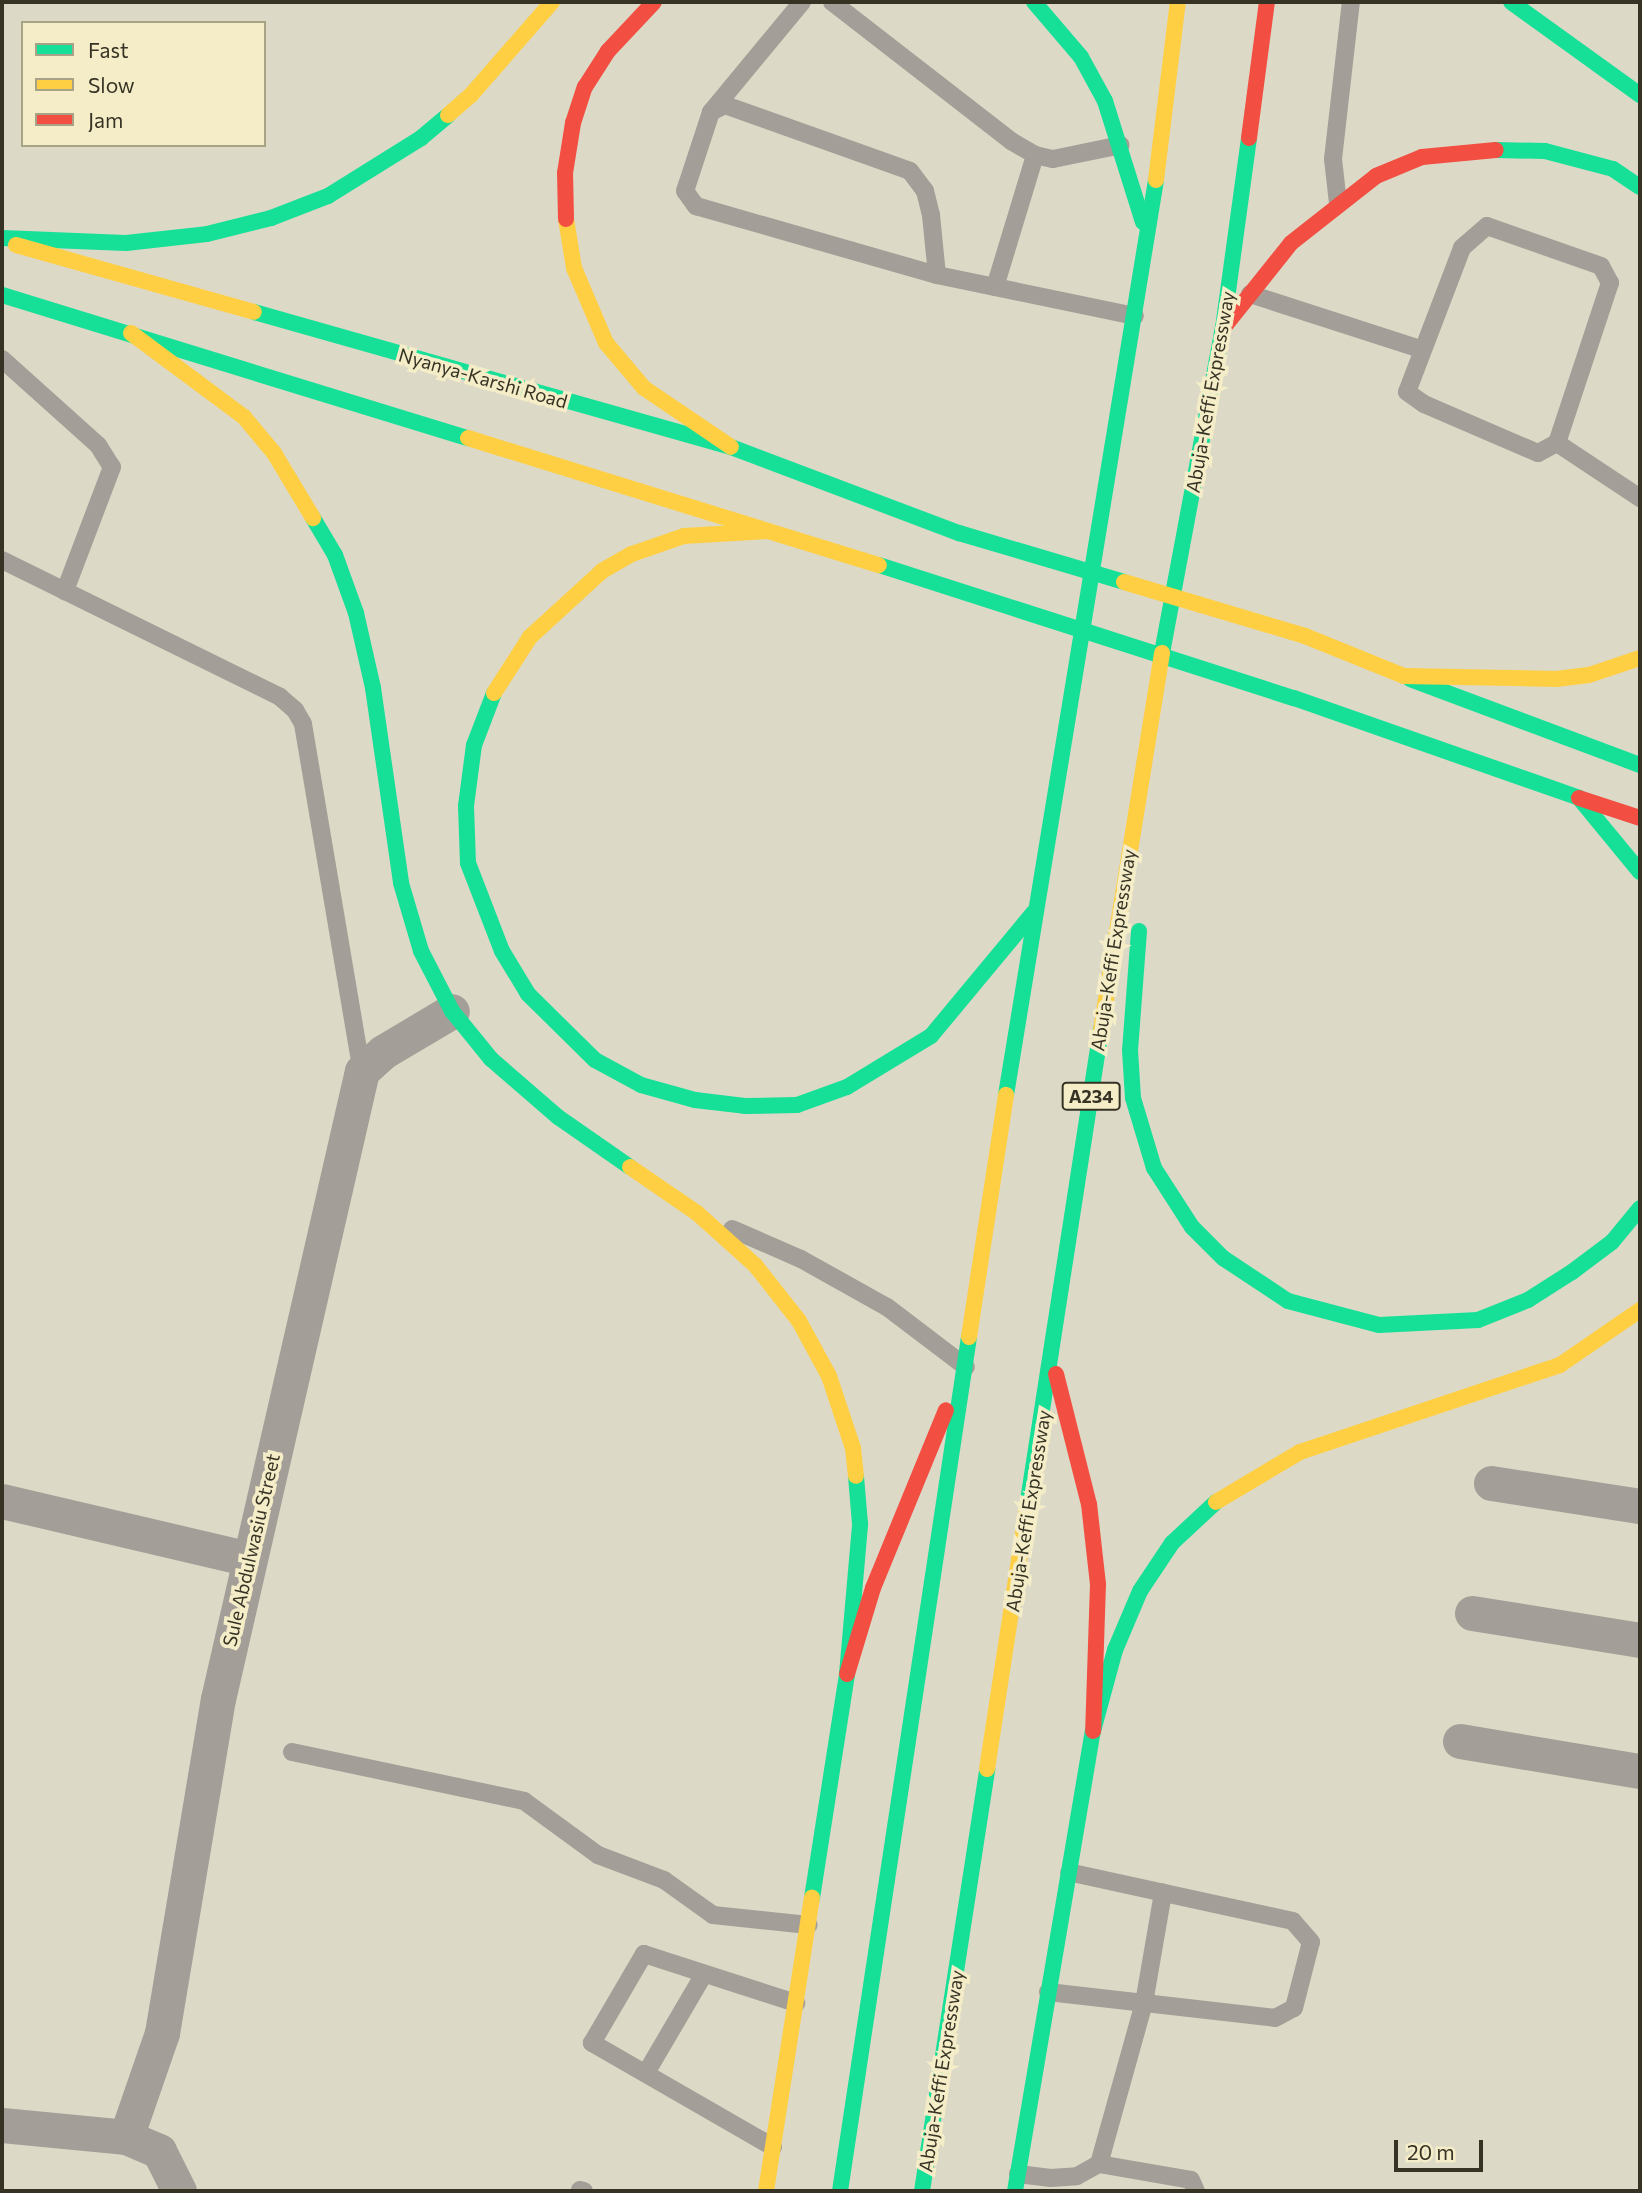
<!DOCTYPE html>
<html>
<head>
<meta charset="utf-8">
<style>
  body { margin:0 }
  #map { position:relative; width:1642px; height:2193px; overflow:hidden; background:#dcd9c6; font-family:Commissioner,sans-serif }
  div>[style] { position:absolute }
  .lane>* { height:18px; margin:-9px; padding:0 9px; transform-origin:9px; border-radius:9px; background:#a39e97 }
  .street>* { height:35px; margin:-17.5px; padding:0 17.5px; transform-origin:17.5px; border-radius:17.5px; background:#a39e97 }
  .fast>* { height:16px; margin:-8px; padding:0 8px; transform-origin:8px; border-radius:8px; background:#16e098 }
  .slow>* { height:16px; margin:-8px; padding:0 8px; transform-origin:8px; border-radius:8px; background:#ffcf43 }
  .jam>* { height:16px; margin:-8px; padding:0 8px; transform-origin:8px; border-radius:8px; background:#f24e42 }
  span { translate:-50% -50%; white-space:nowrap; text-align:center; line-height:1.15; -webkit-text-stroke:7px #f4edc8; paint-order:stroke }
  .shield-label span { padding:2px 5px; background:#f4edc8; border:2px solid; border-radius:5px; -webkit-text-stroke-width:0 }
  .shield-label { font-size:18px; color:#363325; font-weight:700 }
  .street-label { font-size:19px; color:#363325 }
  .frame { position:absolute; inset:0; border:4px solid #363325; pointer-events:none }
  .legend { position:absolute; left:21px; top:21px; width:245px; height:126px; box-sizing:border-box; background:#f4edc8; border:2px solid #a8a387; margin:0; padding:9px 12px; list-style:none; font-size:21px; color:#363325 }
  .legend li { display:flex; align-items:center; gap:14px; height:35px }
  .legend b { width:35px; border:2px solid #a8a387 }
  .scale { position:absolute; left:1394px; top:2140px; width:89px; height:32px; box-sizing:border-box; border:4px solid #363325; border-top:0; padding-left:9px; font-size:21px; line-height:24px; white-space:nowrap; color:#363325; -webkit-text-stroke:5px #f4edc8; paint-order:stroke }
</style>
</head>
<body>
<div id="map">
  <div class="lane">
    <i style="left:802px;top:2px;width:143px;rotate:129.6deg"></i>
    <i style="left:711px;top:112px;width:83px;rotate:108.2deg"></i>
    <i style="left:685px;top:191px;width:19px;rotate:54deg"></i>
    <i style="left:696px;top:206px;width:251px;rotate:16deg"></i>
    <i style="left:937px;top:275px;width:202px;rotate:11.7deg"></i>
    <i style="left:832px;top:2px;width:227px;rotate:37.8deg"></i>
    <i style="left:1011px;top:141px;width:28px;rotate:30deg"></i>
    <i style="left:1035px;top:155px;width:18px;rotate:13deg"></i>
    <i style="left:1053px;top:159px;width:69px;rotate:-11.6deg"></i>
    <i style="left:711px;top:112px;width:16px;rotate:-27deg"></i>
    <i style="left:725px;top:105px;width:196px;rotate:19.6deg"></i>
    <i style="left:910px;top:171px;width:25px;rotate:53deg"></i>
    <i style="left:925px;top:191px;width:25px;rotate:76deg"></i>
    <i style="left:931px;top:215px;width:60px;rotate:84.3deg"></i>
    <i style="left:1338px;top:203px;width:44px;rotate:-96.5deg"></i>
    <i style="left:1333px;top:159px;width:158px;rotate:-83.5deg"></i>
    <i style="left:995px;top:287px;width:138px;rotate:-73.1deg"></i>
    <i style="left:1250px;top:294px;width:179px;rotate:17.9deg"></i>
    <i style="left:2px;top:359px;width:129px;rotate:41.9deg"></i>
    <i style="left:98px;top:445px;width:26px;rotate:58deg"></i>
    <i style="left:112px;top:467px;width:133px;rotate:110.8deg"></i>
    <i style="left:1557px;top:443px;width:169px;rotate:-71.7deg"></i>
    <i style="left:1610px;top:283px;width:19px;rotate:-118deg"></i>
    <i style="left:1601px;top:266px;width:121px;rotate:-160.7deg"></i>
    <i style="left:1487px;top:226px;width:33px;rotate:139deg"></i>
    <i style="left:1462px;top:248px;width:154px;rotate:110.9deg"></i>
    <i style="left:1407px;top:392px;width:21px;rotate:35deg"></i>
    <i style="left:1424px;top:404px;width:124px;rotate:23.3deg"></i>
    <i style="left:1538px;top:453px;width:21px;rotate:-28deg"></i>
    <i style="left:1557px;top:443px;width:100px;rotate:33.5deg"></i>
    <i style="left:2px;top:560px;width:310px;rotate:26.2deg"></i>
    <i style="left:280px;top:697px;width:20px;rotate:41deg"></i>
    <i style="left:295px;top:710px;width:16px;rotate:60deg"></i>
    <i style="left:303px;top:724px;width:352px;rotate:80.4deg"></i>
    <i style="left:732px;top:1229px;width:75px;rotate:23.5deg"></i>
    <i style="left:801px;top:1259px;width:98px;rotate:29.2deg"></i>
    <i style="left:887px;top:1307px;width:99px;rotate:37.2deg"></i>
    <i style="left:292px;top:1752px;width:237px;rotate:11.9deg"></i>
    <i style="left:524px;top:1801px;width:92px;rotate:36.1deg"></i>
    <i style="left:598px;top:1855px;width:71px;rotate:20.7deg"></i>
    <i style="left:664px;top:1880px;width:60px;rotate:35.5deg"></i>
    <i style="left:713px;top:1915px;width:96px;rotate:6deg"></i>
    <i style="left:1048px;top:1992px;width:228px;rotate:6.5deg"></i>
    <i style="left:1275px;top:2018px;width:21px;rotate:-28deg"></i>
    <i style="left:1294px;top:2008px;width:68px;rotate:-75.6deg"></i>
    <i style="left:1311px;top:1942px;width:28px;rotate:-131deg"></i>
    <i style="left:1293px;top:1921px;width:229px;rotate:-167.7deg"></i>
    <i style="left:646px;top:2073px;width:115px;rotate:-59.6deg"></i>
    <i style="left:773px;top:2147px;width:209px;rotate:-150.1deg"></i>
    <i style="left:592px;top:2043px;width:103px;rotate:-59.7deg"></i>
    <i style="left:644px;top:1954px;width:160px;rotate:17.9deg"></i>
    <i style="left:1099px;top:2164px;width:93px;rotate:9.9deg"></i>
    <i style="left:1191px;top:2180px;width:12px;rotate:66deg"></i>
    <i style="left:1018px;top:2174px;width:33px;rotate:7deg"></i>
    <i style="left:1051px;top:2178px;width:26px;rotate:-4deg"></i>
    <i style="left:1077px;top:2176px;width:25px;rotate:-29deg"></i>
    <i style="left:1099px;top:2164px;width:167px;rotate:-74.4deg"></i>
    <i style="left:1144px;top:2003px;width:112px;rotate:-80.2deg"></i>
    <i style="left:580px;top:2190px;width:4px;rotate:14deg"></i>
  </div>
  <div class="street">
    <i style="left:1491px;top:1483px;width:151px;rotate:8.8deg"></i>
    <i style="left:2px;top:1501px;width:254px;rotate:13.2deg"></i>
    <i style="left:1472px;top:1613px;width:170px;rotate:9.1deg"></i>
    <i style="left:1460px;top:1741px;width:182px;rotate:9.5deg"></i>
    <i style="left:2px;top:2125px;width:125px;rotate:5.5deg"></i>
    <i style="left:126px;top:2137px;width:36px;rotate:23deg"></i>
    <i style="left:159px;top:2151px;width:45px;rotate:63.4deg"></i>
    <i style="left:126px;top:2137px;width:110px;rotate:-70.9deg"></i>
    <i style="left:162px;top:2033px;width:339px;rotate:-80.5deg"></i>
    <i style="left:218px;top:1699px;width:644px;rotate:-77.09deg"></i>
    <i style="left:362px;top:1071px;width:28px;rotate:-42deg"></i>
    <i style="left:383px;top:1052px;width:80px;rotate:-30.7deg"></i>
  </div>
  <div class="fast">
    <i style="left:1034px;top:2px;width:72px;rotate:49.5deg"></i>
    <i style="left:1081px;top:57px;width:50px;rotate:61.4deg"></i>
    <i style="left:1105px;top:101px;width:127px;rotate:72.6deg"></i>
    <i style="left:1511px;top:2px;width:159px;rotate:35.8deg"></i>
    <i style="left:1496px;top:150px;width:49px;rotate:1.2deg"></i>
    <i style="left:1545px;top:151px;width:70px;rotate:14.8deg"></i>
    <i style="left:1613px;top:169px;width:32px;rotate:34deg"></i>
    <i style="left:2px;top:238px;width:124px;rotate:2.3deg"></i>
    <i style="left:126px;top:243px;width:81px;rotate:-6.3deg"></i>
    <i style="left:207px;top:234px;width:66px;rotate:-14deg"></i>
    <i style="left:271px;top:218px;width:61px;rotate:-21.1deg"></i>
    <i style="left:328px;top:196px;width:110px;rotate:-31.9deg"></i>
    <i style="left:421px;top:138px;width:35px;rotate:-40deg"></i>
    <i style="left:2px;top:295px;width:487px;rotate:17.1deg"></i>
    <i style="left:254px;top:312px;width:496px;rotate:15.8deg"></i>
    <i style="left:731px;top:447px;width:244px;rotate:20.7deg"></i>
    <i style="left:959px;top:533px;width:172px;rotate:16.5deg"></i>
    <i style="left:313px;top:518px;width:43px;rotate:59.3deg"></i>
    <i style="left:335px;top:555px;width:62px;rotate:70.1deg"></i>
    <i style="left:356px;top:613px;width:77px;rotate:77.2deg"></i>
    <i style="left:373px;top:688px;width:197px;rotate:81.8deg"></i>
    <i style="left:401px;top:883px;width:71px;rotate:73.6deg"></i>
    <i style="left:421px;top:951px;width:68px;rotate:62.7deg"></i>
    <i style="left:452px;top:1011px;width:62px;rotate:50.9deg"></i>
    <i style="left:491px;top:1059px;width:89px;rotate:40.9deg"></i>
    <i style="left:558px;top:1117px;width:88px;rotate:34.8deg"></i>
    <i style="left:879px;top:565px;width:436px;rotate:17.8deg"></i>
    <i style="left:1294px;top:698px;width:302px;rotate:19.3deg"></i>
    <i style="left:1162px;top:653px;width:331px;rotate:-79.4deg"></i>
    <i style="left:1223px;top:328px;width:192px;rotate:-82.2deg"></i>
    <i style="left:1410px;top:679px;width:246px;rotate:20.5deg"></i>
    <i style="left:494px;top:693px;width:56px;rotate:111deg"></i>
    <i style="left:474px;top:745px;width:62px;rotate:97.5deg"></i>
    <i style="left:466px;top:806px;width:57px;rotate:88deg"></i>
    <i style="left:468px;top:863px;width:94px;rotate:68.9deg"></i>
    <i style="left:502px;top:951px;width:50px;rotate:58.8deg"></i>
    <i style="left:528px;top:994px;width:94px;rotate:44.6deg"></i>
    <i style="left:595px;top:1060px;width:52px;rotate:28.5deg"></i>
    <i style="left:641px;top:1085px;width:56px;rotate:15.5deg"></i>
    <i style="left:695px;top:1100px;width:50px;rotate:6.8deg"></i>
    <i style="left:745px;top:1106px;width:52px;rotate:-1.1deg"></i>
    <i style="left:797px;top:1105px;width:53px;rotate:-19.8deg"></i>
    <i style="left:847px;top:1087px;width:98px;rotate:-31.3deg"></i>
    <i style="left:931px;top:1036px;width:161px;rotate:-50.3deg"></i>
    <i style="left:1579px;top:798px;width:96px;rotate:50.5deg"></i>
    <i style="left:1139px;top:931px;width:119px;rotate:94.3deg"></i>
    <i style="left:1130px;top:1050px;width:48px;rotate:86.4deg"></i>
    <i style="left:1133px;top:1098px;width:73px;rotate:73.3deg"></i>
    <i style="left:1154px;top:1168px;width:70px;rotate:57.2deg"></i>
    <i style="left:1192px;top:1227px;width:44px;rotate:45deg"></i>
    <i style="left:1223px;top:1258px;width:78px;rotate:33.5deg"></i>
    <i style="left:1288px;top:1301px;width:94px;rotate:14.8deg"></i>
    <i style="left:1379px;top:1325px;width:99px;rotate:-2.9deg"></i>
    <i style="left:1478px;top:1320px;width:54px;rotate:-21.8deg"></i>
    <i style="left:1528px;top:1300px;width:52px;rotate:-32.5deg"></i>
    <i style="left:1572px;top:1272px;width:50px;rotate:-36.9deg"></i>
    <i style="left:1612px;top:1242px;width:44px;rotate:-50.5deg"></i>
    <i style="left:1006px;top:1095px;width:927px;rotate:-80.69deg"></i>
    <i style="left:1027px;top:1507px;width:483px;rotate:-81.2deg"></i>
    <i style="left:812px;top:1898px;width:227px;rotate:-81.1deg"></i>
    <i style="left:847px;top:1674px;width:151px;rotate:-85deg"></i>
    <i style="left:860px;top:1524px;width:48px;rotate:-94.8deg"></i>
    <i style="left:840px;top:2191px;width:864px;rotate:-81.41deg"></i>
    <i style="left:922px;top:2191px;width:427px;rotate:-81.2deg"></i>
    <i style="left:1015px;top:2191px;width:467px;rotate:-80.4deg"></i>
    <i style="left:1093px;top:1731px;width:84px;rotate:-74.8deg"></i>
    <i style="left:1115px;top:1650px;width:64px;rotate:-67deg"></i>
    <i style="left:1140px;top:1591px;width:58px;rotate:-56.3deg"></i>
    <i style="left:1172px;top:1543px;width:60px;rotate:-43deg"></i>
  </div>
  <div class="slow">
    <i style="left:448px;top:115px;width:30px;rotate:-41deg"></i>
    <i style="left:471px;top:95px;width:123px;rotate:-48.9deg"></i>
    <i style="left:1156px;top:180px;width:179px;rotate:-83deg"></i>
    <i style="left:566px;top:219px;width:50px;rotate:80.7deg"></i>
    <i style="left:574px;top:268px;width:82px;rotate:66.9deg"></i>
    <i style="left:606px;top:343px;width:59px;rotate:49.8deg"></i>
    <i style="left:644px;top:388px;width:105px;rotate:34.1deg"></i>
    <i style="left:16px;top:245px;width:247px;rotate:15.7deg"></i>
    <i style="left:131px;top:333px;width:141px;rotate:36.6deg"></i>
    <i style="left:244px;top:417px;width:47px;rotate:50.2deg"></i>
    <i style="left:274px;top:453px;width:76px;rotate:59deg"></i>
    <i style="left:468px;top:438px;width:430px;rotate:17.2deg"></i>
    <i style="left:1124px;top:582px;width:189px;rotate:16.6deg"></i>
    <i style="left:1305px;top:636px;width:107px;rotate:22deg"></i>
    <i style="left:1404px;top:676px;width:152px;rotate:1.1deg"></i>
    <i style="left:1556px;top:679px;width:33px;rotate:-7deg"></i>
    <i style="left:1589px;top:675px;width:54px;rotate:-18.4deg"></i>
    <i style="left:494px;top:693px;width:67px;rotate:-57.3deg"></i>
    <i style="left:530px;top:637px;width:98px;rotate:-42.5deg"></i>
    <i style="left:602px;top:571px;width:34px;rotate:-30deg"></i>
    <i style="left:632px;top:554px;width:55px;rotate:-19.1deg"></i>
    <i style="left:684px;top:536px;width:84px;rotate:-3.4deg"></i>
    <i style="left:1101px;top:1030px;width:382px;rotate:-80.8deg"></i>
    <i style="left:630px;top:1167px;width:81px;rotate:34.5deg"></i>
    <i style="left:697px;top:1213px;width:78px;rotate:41.9deg"></i>
    <i style="left:755px;top:1265px;width:71px;rotate:51.8deg"></i>
    <i style="left:799px;top:1321px;width:63px;rotate:61.4deg"></i>
    <i style="left:829px;top:1376px;width:76px;rotate:71.6deg"></i>
    <i style="left:853px;top:1448px;width:28px;rotate:84deg"></i>
    <i style="left:969px;top:1337px;width:245px;rotate:-81.3deg"></i>
    <i style="left:1216px;top:1502px;width:98px;rotate:-30.8deg"></i>
    <i style="left:1300px;top:1452px;width:274px;rotate:-18.5deg"></i>
    <i style="left:1560px;top:1365px;width:97px;rotate:-34.5deg"></i>
    <i style="left:987px;top:1769px;width:265px;rotate:-81.3deg"></i>
    <i style="left:766px;top:2191px;width:297px;rotate:-81.1deg"></i>
  </div>
  <div class="jam">
    <i style="left:1249px;top:138px;width:137px;rotate:-82.5deg"></i>
    <i style="left:566px;top:219px;width:46px;rotate:-91.2deg"></i>
    <i style="left:565px;top:173px;width:51px;rotate:-80.9deg"></i>
    <i style="left:573px;top:123px;width:38px;rotate:-72deg"></i>
    <i style="left:585px;top:87px;width:43px;rotate:-57.4deg"></i>
    <i style="left:608px;top:51px;width:67px;rotate:-46.8deg"></i>
    <i style="left:1224px;top:327px;width:107px;rotate:-51.4deg"></i>
    <i style="left:1291px;top:243px;width:108px;rotate:-38.2deg"></i>
    <i style="left:1376px;top:176px;width:50px;rotate:-22.4deg"></i>
    <i style="left:1422px;top:157px;width:74px;rotate:-5.4deg"></i>
    <i style="left:1579px;top:798px;width:64px;rotate:18.2deg"></i>
    <i style="left:1056px;top:1374px;width:134px;rotate:75.8deg"></i>
    <i style="left:1089px;top:1504px;width:81px;rotate:83.6deg"></i>
    <i style="left:1098px;top:1584px;width:147px;rotate:91.9deg"></i>
    <i style="left:847px;top:1674px;width:90px;rotate:-73.2deg"></i>
    <i style="left:873px;top:1588px;width:192px;rotate:-67.7deg"></i>
  </div>
  <div class="shield-label">
    <span style="left:1091px;top:1096px">A234</span>
  </div>
  <div class="street-label">
    <span style="left:483px;top:378px;rotate:16deg">Nyanya-Karshi Road</span>
    <span style="left:1210px;top:392px;rotate:-80deg">Abuja-Keffi Expressway</span>
    <span style="left:1113px;top:950px;rotate:-81deg">Abuja-Keffi Expressway</span>
    <span style="left:1028px;top:1511px;rotate:-81deg">Abuja-Keffi Expressway</span>
    <span style="left:251px;top:1550px;rotate:-77deg">Sule Abdulwasiu Street</span>
    <span style="left:941px;top:2071px;rotate:-81deg">Abuja-Keffi Expressway</span>
  </div>
  <div class="frame"></div>
  <ul class="legend">
  <li><b style="height:9px;background:#16e098"></b>Fast</li>
  <li><b style="height:9px;background:#ffcf43"></b>Slow</li>
  <li><b style="height:9px;background:#f24e42"></b>Jam</li>
  </ul>
  <div class="scale">20 m</div>
</div>
</body>
</html>
